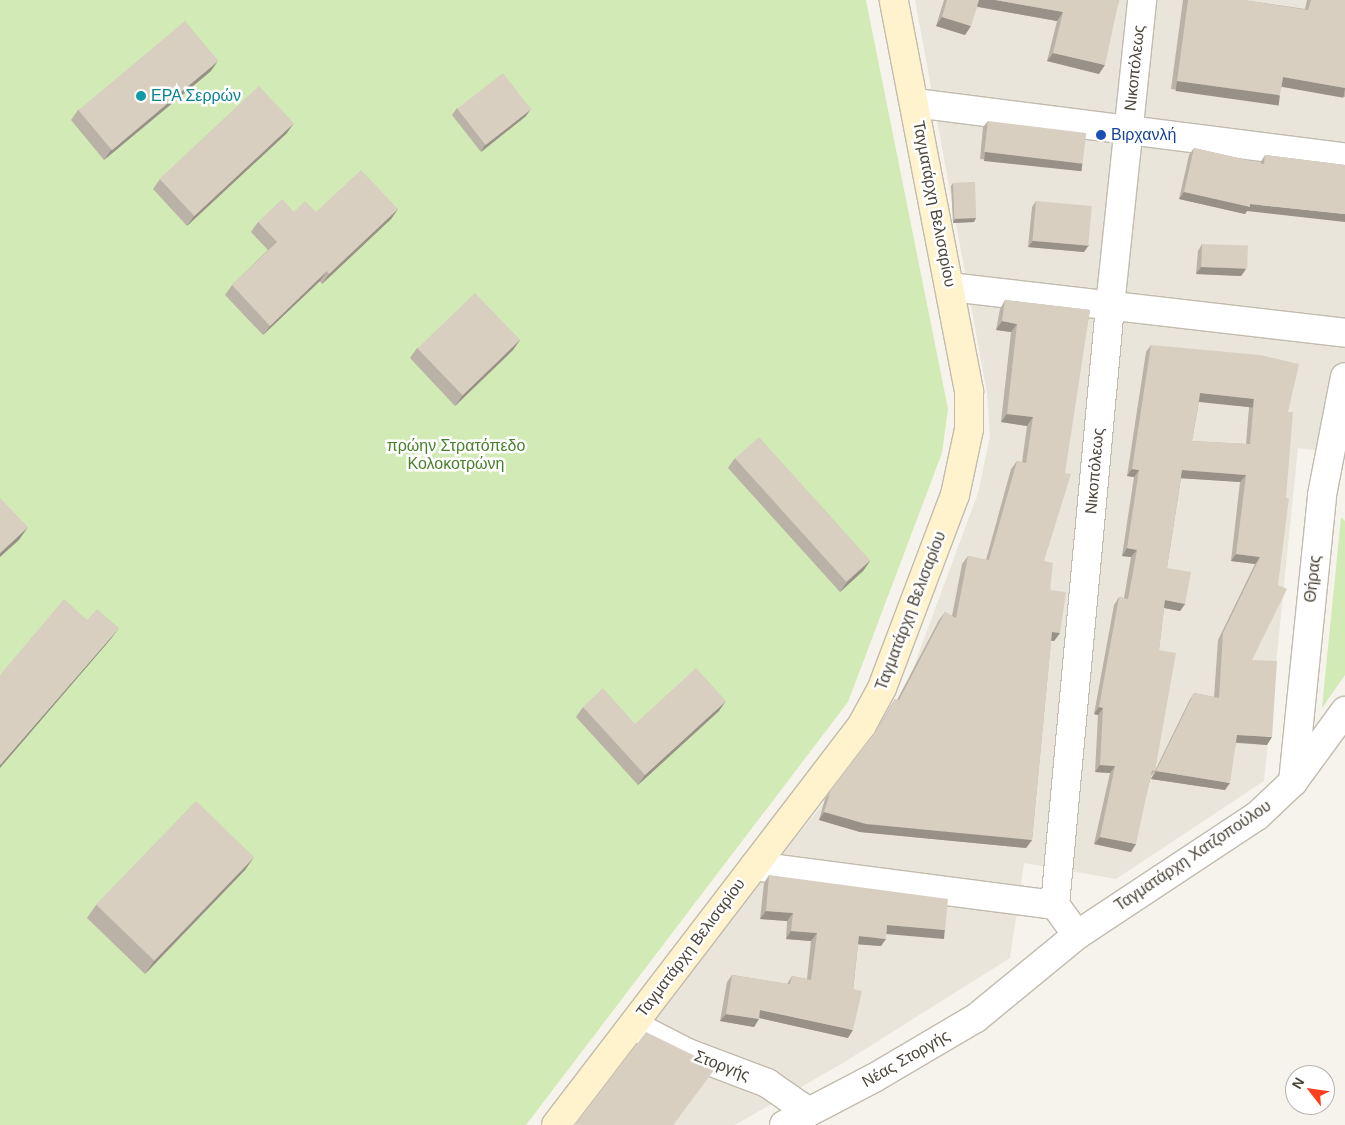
<!DOCTYPE html>
<html>
<head>
<meta charset="utf-8">
<style>
  body { margin:0 }
  #map { position:relative; width:1345px; height:1125px; overflow:hidden; background:#f6f3ec; font-family:Arial,sans-serif }
  div>[style] { position:absolute }
  .residential>* { inset:0; background:#eae5da }
  .green>* { inset:0; background:#d2eab5 }
  .roads { filter:drop-shadow(1px 0 #c2bbae) drop-shadow(-1px 0 #c2bbae) drop-shadow(0 1px #c2bbae) drop-shadow(0 -1px #c2bbae) }
  .street>* { height:28px; margin:-14px; padding:0 14px; transform-origin:14px; border-radius:14px; background:#fff }
  .secondary>* { height:28px; margin:-14px; padding:0 14px; transform-origin:14px; border-radius:14px; background:#fff3cd }
  .wall>* { inset:0; background:#bab2a6 }
  .shaded-wall>* { inset:0; background:#979187; transform-origin:0 0 }
  .building>* { inset:0; background:#d8cfc1; transform-origin:0 0 }
  .dots>* { width:14px; height:14px; translate:-50% -50%; box-sizing:border-box; border:2px solid #fff; border-radius:50% }
  span { translate:-50% -50%; white-space:nowrap; text-align:center; line-height:1.15; -webkit-text-stroke:5px #fff; paint-order:stroke }
  .street-label { font-size:16px; color:#4b4439 }
  .culture-label { font-size:16px; color:#0d838f }
  .left { translate:0 -50%; text-align:left }
  .transit-label { font-size:16px; color:#164399 }
  .park-label { font-size:16px; color:#4a7f2a }
  .north { position:absolute; left:1285px; top:1065px; width:50px; height:50px; box-sizing:border-box; background:#fff; border:1px solid #b7b4b0; border-radius:50%; rotate:300deg; font-size:14px; font-weight:700; line-height:20px; text-align:center; color:#4b4439 }
  .north::after { content:''; display:block; margin:auto; width:18px; height:22px; background:#fc3f1d; clip-path:polygon(50% 0,100% 100%,50% 72%,0 100%) }
</style>
</head>
<body>
<div id="map">
  <div class="residential">
    <i style="clip-path:polygon(915px 0,1345px 0,1345px 454px,1298px 448px,1264px 781px,1116px 879px,1024px 863px,1010px 958px,843px 1063px,735px 1125px,571px 1125px,637px 1034px,897px 712px,978px 493px,990px 436px,987px 393px)"></i>
  </div>
  <div class="green">
    <i style="clip-path:polygon(0 0,866px 0,948px 409px,942px 453px,848px 702px,526px 1125px,0 1125px)"></i>
    <i style="clip-path:polygon(1341px 517px,1345px 521px,1345px 675px,1322px 708px)"></i>
  </div>
  <div class="roads">
    <div class="street">
      <i style="left:915px;top:103px;width:433px;rotate:7.2deg"></i>
      <i style="left:950px;top:287px;width:398px;rotate:6.6deg"></i>
      <i style="left:1293px;top:782px;width:288px;rotate:-84.2deg"></i>
      <i style="left:1322px;top:495px;width:120px;rotate:-79deg"></i>
      <i style="left:754px;top:866px;width:304px;rotate:7.4deg"></i>
      <i style="left:1077px;top:935px;width:37px;rotate:-126deg"></i>
      <i style="left:1055px;top:905px;width:602px;rotate:-84.75deg"></i>
      <i style="left:1110px;top:306px;width:308px;rotate:-84deg"></i>
      <i style="left:633px;top:1025px;width:62px;rotate:27deg"></i>
      <i style="left:688px;top:1053px;width:85px;rotate:20.8deg"></i>
      <i style="left:767px;top:1083px;width:51px;rotate:34.6deg"></i>
      <i style="left:784px;top:1125px;width:102px;rotate:-27.6deg"></i>
      <i style="left:874px;top:1078px;width:118px;rotate:-30.5deg"></i>
      <i style="left:976px;top:1018px;width:131px;rotate:-39.4deg"></i>
      <i style="left:1077px;top:935px;width:216px;rotate:-33.5deg"></i>
      <i style="left:1257px;top:816px;width:50px;rotate:-43.4deg"></i>
      <i style="left:1293px;top:782px;width:88px;rotate:-53.8deg"></i>
    </div>
    <div class="secondary">
      <i style="left:556px;top:1125px;width:504px;rotate:-52.58deg"></i>
      <i style="left:862px;top:725px;width:42px;rotate:-61.6deg"></i>
      <i style="left:882px;top:688px;width:206px;rotate:-69.3deg"></i>
      <i style="left:955px;top:495px;width:67px;rotate:-78deg"></i>
      <i style="left:969px;top:429px;width:38px;rotate:-90deg"></i>
      <i style="left:969px;top:391px;width:398px;rotate:-100.9deg"></i>
    </div>
  </div>
  <div class="wall">
    <i style="clip-path:polygon(944px 0,1119px 0,1099px 74px,1047px 61px,1057px 21px,977px 7px,965px 35px,936px 26px)"></i>
    <i style="clip-path:polygon(1183px 0,1243px 0,1305px 9px,1307px 0,1345px 0,1345px 97px,1282px 86px,1275px 103px,1171px 89px)"></i>
    <i style="clip-path:polygon(211px 71px,104px 160px,71px 120px,78px 110px)"></i>
    <i style="clip-path:polygon(457px 108px,526px 116px,481px 152px,452px 115px)"></i>
    <i style="clip-path:polygon(988px 121px,1082px 163px,1077px 170px,980px 159px,983px 127px)"></i>
    <i style="clip-path:polygon(287px 133px,187px 226px,153px 189px,160px 179px)"></i>
    <i style="clip-path:polygon(1194px 148px,1260px 163px,1265px 155px,1345px 165px,1247px 211px,1245px 214px,1179px 199px,1189px 155px)"></i>
    <i style="clip-path:polygon(953px 183px,974px 222px,953px 223px,951px 186px)"></i>
    <i style="clip-path:polygon(1036px 201px,1084px 252px,1028px 247px,1032px 207px)"></i>
    <i style="clip-path:polygon(398px 209px,391px 219px,322px 284px,320px 281px,263px 335px,225px 295px,232px 285px,268px 250px,251px 232px,258px 222px,294px 212px,316px 212px)"></i>
    <i style="clip-path:polygon(1202px 244px,1246px 269px,1241px 276px,1196px 274px,1198px 251px)"></i>
    <i style="clip-path:polygon(1005px 300px,1090px 310px,1044px 561px,1060px 633px,1054px 641px,1051px 641px,1032px 840px,1026px 848px,860px 832px,819px 820px,825px 799px,876px 732px,890px 707px,895px 699px,897px 700px,939px 620px,945px 612px,952px 616px,962px 564px,968px 556px,986px 560px,1011px 469px,1017px 461px,1022px 462px,1027px 426px,1001px 422px,1011px 332px,996px 330px,1000px 309px)"></i>
    <i style="clip-path:polygon(520px 340px,513px 350px,455px 406px,410px 358px,417px 348px)"></i>
    <i style="clip-path:polygon(evenodd,1151px 345px,1288px 412px,1252px 660px,1267px 745px,1236px 743px,1225px 790px,1151px 779px,1189px 701px,1194px 693px,1214px 697px,1218px 640px,1255px 564px,1231px 561px,1240px 482px,1181px 478px,1167px 568px,1185px 604px,1180px 611px,1164px 608px,1159px 650px,1155px 771px,1151px 776px,1131px 852px,1094px 844px,1110px 773px,1095px 772px,1098px 715px,1094px 714px,1114px 605px,1119px 597px,1124px 598px,1131px 557px,1122px 556px,1134px 477px,1127px 476px,1146px 352px,1151px 345px,1199px 401px,1249px 407px,1246px 444px,1192px 441px,1199px 401px)"></i>
    <i style="clip-path:polygon(735px 458px,870px 561px,863px 571px,840px 592px,728px 468px)"></i>
    <i style="clip-path:polygon(583px 707px,635px 724px,719px 711px,638px 785px,576px 717px)"></i>
    <i style="clip-path:polygon(254px 857px,245px 870px,145px 974px,87px 918px,96px 905px)"></i>
    <i style="clip-path:polygon(769px 875px,945px 930px,940px 938px,887px 933px,881px 946px,858px 944px,848px 1038px,759px 1018px,754px 1027px,720px 1021px,727px 982px,732px 975px,787px 984px,792px 976px,807px 979px,811px 941px,786px 939px,787px 921px,760px 919px,764px 883px)"></i>
  </div>
  <div class="shaded-wall">
    <i style="clip-path:polygon(978px 0,995px 0,1063px 12px,1057px 21px,974px 6px)"></i>
    <i style="clip-path:polygon(942px 17px,971px 26px,965px 35px,936px 26px)"></i>
    <i style="clip-path:polygon(1053px 53px,1105px 65px,1099px 74px,1047px 61px)"></i>
    <i style="clip-path:polygon(218px 61px,211px 71px,104px 160px,111px 150px)"></i>
    <i style="left:1283px;top:77px;width:63px;height:10px;rotate:10deg"></i>
    <i style="left:1177px;top:81px;width:104px;height:10px;rotate:8deg"></i>
    <i style="clip-path:polygon(531px 109px,526px 116px,481px 152px,485px 145px)"></i>
    <i style="clip-path:polygon(294px 123px,287px 133px,187px 226px,194px 216px)"></i>
    <i style="left:985px;top:152px;width:98px;height:9px;rotate:6deg"></i>
    <i style="clip-path:polygon(1184px 192px,1250px 204px,1345px 214px,1345px 222px,1247px 211px,1245px 214px,1179px 199px)"></i>
    <i style="clip-path:polygon(398px 209px,391px 219px,322px 284px,329px 274px)"></i>
    <i style="clip-path:polygon(976px 218px,974px 222px,953px 223px,955px 219px)"></i>
    <i style="clip-path:polygon(1033px 241px,1089px 245px,1084px 252px,1028px 247px)"></i>
    <i style="clip-path:polygon(1201px 267px,1246px 269px,1241px 276px,1196px 274px)"></i>
    <i style="clip-path:polygon(327px 271px,320px 281px,263px 335px,270px 326px)"></i>
    <i style="clip-path:polygon(1002px 321px,1017px 324px,1011px 332px,996px 330px)"></i>
    <i style="clip-path:polygon(520px 340px,513px 350px,455px 406px,462px 396px)"></i>
    <i style="left:1200px;top:393px;width:54px;height:9px;rotate:6deg"></i>
    <i style="clip-path:polygon(1007px 414px,1033px 417px,1027px 426px,1001px 422px)"></i>
    <i style="clip-path:polygon(1132px 469px,1139px 470px,1134px 477px,1127px 476px)"></i>
    <i style="clip-path:polygon(1182px 470px,1246px 475px,1240px 482px,1177px 478px)"></i>
    <i style="clip-path:polygon(28px 527px,19px 540px,0 557px,0 553px)"></i>
    <i style="clip-path:polygon(1127px 548px,1137px 550px,1131px 557px,1122px 556px)"></i>
    <i style="clip-path:polygon(1236px 554px,1260px 557px,1255px 564px,1231px 561px)"></i>
    <i style="clip-path:polygon(870px 561px,863px 571px,840px 592px,847px 582px)"></i>
    <i style="clip-path:polygon(1165px 600px,1185px 604px,1180px 611px,1159px 607px)"></i>
    <i style="clip-path:polygon(119px 628px,110px 640px,0 768px,0 765px)"></i>
    <i style="clip-path:polygon(1052px 632px,1060px 633px,1054px 641px,1046px 640px)"></i>
    <i style="clip-path:polygon(726px 701px,719px 711px,638px 785px,645px 775px)"></i>
    <i style="clip-path:polygon(1099px 707px,1103px 708px,1098px 715px,1094px 714px)"></i>
    <i style="clip-path:polygon(1237px 735px,1272px 737px,1267px 745px,1232px 742px)"></i>
    <i style="clip-path:polygon(1100px 765px,1115px 766px,1110px 773px,1095px 772px)"></i>
    <i style="clip-path:polygon(1156px 771px,1230px 783px,1225px 790px,1151px 779px)"></i>
    <i style="clip-path:polygon(824px 812px,1032px 840px,1026px 848px,860px 832px,819px 820px)"></i>
    <i style="clip-path:polygon(1100px 837px,1136px 844px,1131px 852px,1094px 844px)"></i>
    <i style="clip-path:polygon(254px 857px,245px 870px,145px 974px,154px 961px)"></i>
    <i style="clip-path:polygon(766px 911px,793px 913px,787px 921px,760px 919px)"></i>
    <i style="left:887px;top:925px;width:58px;height:9px;rotate:5deg"></i>
    <i style="clip-path:polygon(791px 931px,817px 933px,811px 941px,786px 939px)"></i>
    <i style="clip-path:polygon(859px 936px,886px 939px,881px 946px,853px 944px)"></i>
    <i style="clip-path:polygon(760px 1010px,853px 1030px,848px 1038px,755px 1017px)"></i>
    <i style="clip-path:polygon(726px 1014px,759px 1019px,754px 1027px,720px 1021px)"></i>
  </div>
  <div class="building">
    <i style="clip-path:polygon(947px 0,979px 0,971px 26px,942px 17px)"></i>
    <i style="clip-path:polygon(995px 0,1119px 0,1105px 65px,1053px 53px,1063px 12px)"></i>
    <i style="clip-path:polygon(1188px 0,1243px 0,1308px 10px,1311px 0,1345px 0,1345px 88px,1283px 77px,1280px 95px,1177px 81px)"></i>
    <i style="left:185px;top:21px;width:52px;height:139px;rotate:50deg"></i>
    <i style="left:503px;top:73px;width:46px;height:58px;rotate:52deg"></i>
    <i style="left:259px;top:86px;width:51px;height:136px;rotate:47deg"></i>
    <i style="left:988px;top:121px;width:99px;height:31px;rotate:7deg"></i>
    <i style="clip-path:polygon(1194px 148px,1264px 164px,1265px 155px,1345px 165px,1345px 214px,1250px 204px,1250px 207px,1184px 192px)"></i>
    <i style="clip-path:polygon(361px 170px,398px 209px,329px 274px,327px 271px,270px 326px,232px 285px,277px 242px,258px 222px,282px 199px,294px 212px,305px 201px,316px 212px)"></i>
    <i style="left:975px;top:182px;width:36px;height:22px;rotate:88deg"></i>
    <i style="left:1036px;top:201px;width:56px;height:40px;rotate:5deg"></i>
    <i style="left:1202px;top:244px;width:46px;height:23px;rotate:2deg"></i>
    <i style="left:475px;top:293px;width:65px;height:80px;rotate:46deg"></i>
    <i style="clip-path:polygon(1005px 300px,1090px 310px,1065px 473px,1071px 474px,1044px 561px,1053px 563px,1050px 590px,1066px 592px,1060px 633px,1052px 632px,1032px 840px,866px 824px,824px 812px,831px 790px,880px 726px,895px 699px,899px 700px,945px 612px,956px 618px,968px 556px,989px 560px,1017px 461px,1026px 463px,1033px 417px,1007px 414px,1017px 324px,1002px 321px)"></i>
    <i style="clip-path:polygon(evenodd,1151px 345px,1260px 355px,1299px 364px,1288px 412px,1293px 412px,1286px 498px,1289px 498px,1278px 585px,1287px 589px,1252px 660px,1277px 661px,1272px 737px,1237px 735px,1230px 783px,1156px 771px,1194px 693px,1219px 698px,1223px 633px,1260px 557px,1236px 554px,1246px 475px,1182px 470px,1167px 568px,1191px 572px,1185px 604px,1165px 600px,1159px 650px,1176px 653px,1155px 771px,1152px 770px,1136px 844px,1100px 837px,1115px 766px,1100px 765px,1103px 708px,1099px 707px,1119px 597px,1128px 599px,1137px 550px,1127px 548px,1139px 470px,1132px 469px,1151px 345px,1200px 393px,1254px 399px,1250px 444px,1192px 441px,1200px 393px)"></i>
    <i style="left:759px;top:437px;width:166px;height:32px;rotate:48deg"></i>
    <i style="clip-path:polygon(0 498px,28px 527px,0 553px)"></i>
    <i style="clip-path:polygon(64px 599px,87px 620px,97px 609px,119px 628px,0 765px,0 675px)"></i>
    <i style="clip-path:polygon(696px 668px,726px 701px,645px 775px,583px 707px,603px 688px,635px 724px)"></i>
    <i style="left:196px;top:801px;width:81px;height:144px;rotate:44deg"></i>
    <i style="clip-path:polygon(769px 875px,948px 899px,945px 930px,887px 925px,886px 939px,859px 936px,853px 989px,862px 991px,853px 1030px,760px 1010px,759px 1019px,726px 1014px,732px 975px,790px 984px,792px 976px,811px 980px,817px 933px,791px 931px,793px 913px,766px 911px)"></i>
    <i style="clip-path:polygon(646px 1032px,693px 1055px,714px 1070px,674px 1124px,673px 1125px,572px 1125px,577px 1122px)"></i>
  </div>
  <div class="dots">
    <i style="left:141px;top:96px;background:#0f9aa8"></i>
    <i style="left:1101px;top:135px;background:#1a4fb4"></i>
  </div>
  <div class="street-label">
    <span style="left:1135px;top:68px;rotate:-84deg">Νικοπόλεως</span>
    <span style="left:934px;top:204px;rotate:79deg">Ταγματάρχη Βελισαρίου</span>
    <span style="left:1095px;top:471px;rotate:-85deg">Νικοπόλεως</span>
    <span style="left:1313px;top:579px;rotate:-84deg">Θήρας</span>
    <span style="left:911px;top:611px;rotate:-69deg">Ταγματάρχη Βελισαρίου</span>
    <span style="left:1193px;top:856px;rotate:-34deg">Ταγματάρχη Χατζοπούλου</span>
    <span style="left:691px;top:948px;rotate:-53deg">Ταγματάρχη Βελισαρίου</span>
    <span style="left:906px;top:1059px;rotate:-30deg">Νέας Στοργής</span>
    <span style="left:722px;top:1066px;rotate:21deg">Στοργής</span>
  </div>
  <div class="culture-label">
    <span class="left" style="left:151px;top:96px">ΕΡΑ Σερρών</span>
  </div>
  <div class="transit-label">
    <span class="left" style="left:1111px;top:135px">Βιρχανλή</span>
  </div>
  <div class="park-label">
    <span style="left:456px;top:455px">πρώην Στρατόπεδο<br>Κολοκοτρώνη</span>
  </div>
  <div class="north">N</div>
</div>
</body>
</html>
